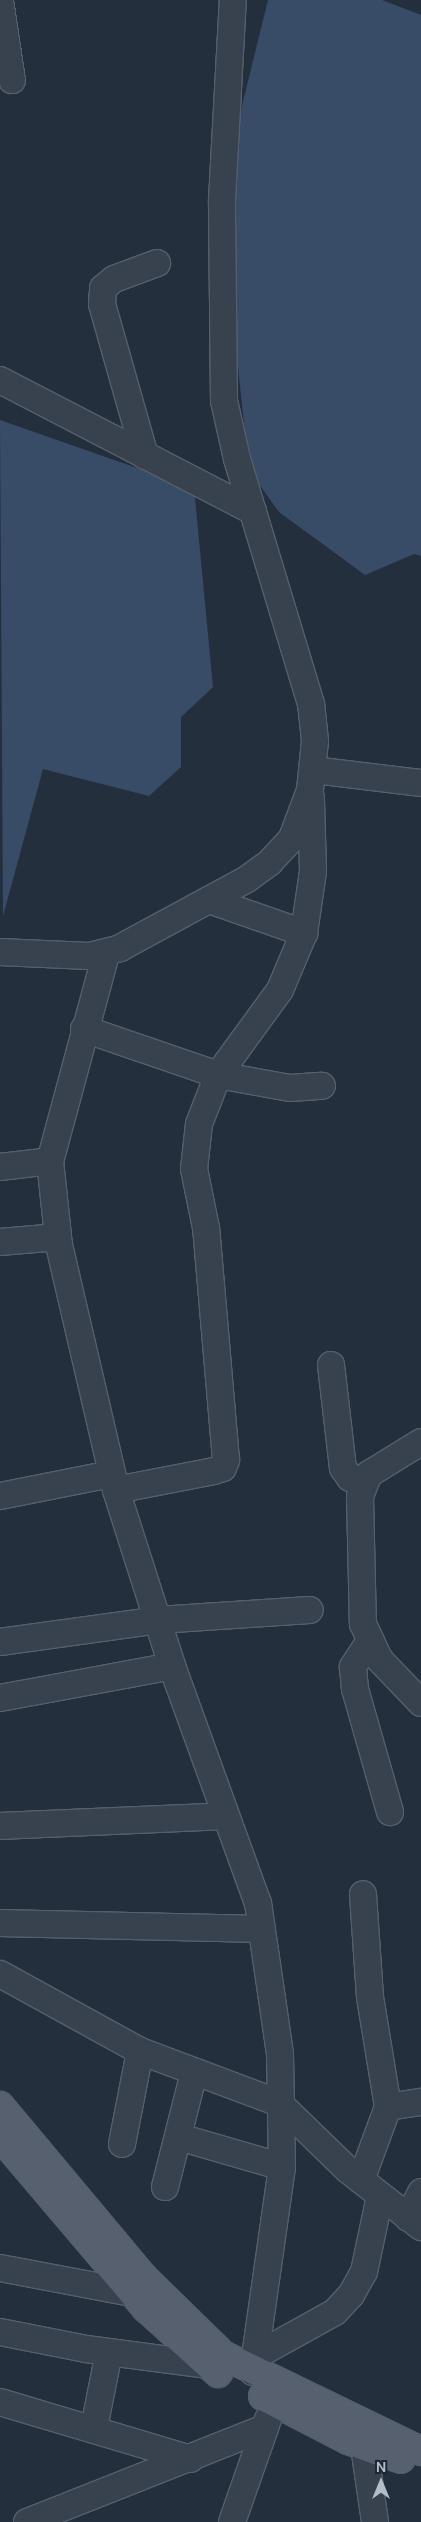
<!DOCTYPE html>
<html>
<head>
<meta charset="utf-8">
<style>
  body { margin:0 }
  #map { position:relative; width:421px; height:2522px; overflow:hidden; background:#242f3e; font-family:"DM Sans",sans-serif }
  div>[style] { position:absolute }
  .water>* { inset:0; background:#394c67 }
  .roads { filter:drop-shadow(1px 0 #565f6c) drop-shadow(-1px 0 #565f6c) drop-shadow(0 1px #565f6c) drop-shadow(0 -1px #565f6c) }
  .minor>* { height:26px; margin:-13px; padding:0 13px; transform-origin:13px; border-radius:13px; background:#38414e }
  .major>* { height:28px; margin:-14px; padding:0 14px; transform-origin:14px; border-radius:14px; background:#56606e }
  span { translate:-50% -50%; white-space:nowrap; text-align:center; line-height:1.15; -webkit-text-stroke:4px #1d2633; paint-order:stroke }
  .north { position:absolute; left:356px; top:2457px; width:50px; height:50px; -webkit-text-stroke:4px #1d2633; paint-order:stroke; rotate:0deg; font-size:14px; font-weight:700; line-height:20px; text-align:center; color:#b4bcc9 }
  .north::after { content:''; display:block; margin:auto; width:18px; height:22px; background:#b4bcc9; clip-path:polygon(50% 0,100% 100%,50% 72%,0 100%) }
</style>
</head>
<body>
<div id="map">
  <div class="water">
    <i style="clip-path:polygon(268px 0,382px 0,421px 15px,421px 556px,414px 554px,365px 575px,279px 512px,249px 470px,235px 339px,235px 134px)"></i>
    <i style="clip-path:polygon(0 420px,194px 488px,213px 687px,181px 717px,181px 767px,149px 796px,43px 769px,3px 916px)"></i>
  </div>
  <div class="roads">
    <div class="minor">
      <i style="left:0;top:0;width:81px;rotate:81.5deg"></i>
      <i style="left:0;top:380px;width:285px;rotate:27.4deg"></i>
      <i style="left:145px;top:456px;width:158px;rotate:-105.8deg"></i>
      <i style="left:102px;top:304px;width:16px;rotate:-86deg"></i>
      <i style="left:103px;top:288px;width:14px;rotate:-39deg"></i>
      <i style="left:114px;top:279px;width:46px;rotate:-20.4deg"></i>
      <i style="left:313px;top:770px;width:109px;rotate:6.9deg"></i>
      <i style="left:209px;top:900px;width:101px;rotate:19.2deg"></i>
      <i style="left:0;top:952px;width:89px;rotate:2.6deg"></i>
      <i style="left:89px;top:956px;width:32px;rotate:-14deg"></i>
      <i style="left:120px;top:948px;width:145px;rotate:-28.5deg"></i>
      <i style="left:247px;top:879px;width:29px;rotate:-36deg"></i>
      <i style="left:270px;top:862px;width:33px;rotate:-47deg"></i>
      <i style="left:292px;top:838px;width:51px;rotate:-69.4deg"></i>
      <i style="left:310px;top:790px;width:49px;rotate:-84.2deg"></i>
      <i style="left:315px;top:741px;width:37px;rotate:-96deg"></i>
      <i style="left:311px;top:704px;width:256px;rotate:-106.8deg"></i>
      <i style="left:237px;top:459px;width:59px;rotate:-102.6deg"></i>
      <i style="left:224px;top:401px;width:201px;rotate:-90.6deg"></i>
      <i style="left:222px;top:200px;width:200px;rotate:-86.9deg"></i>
      <i style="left:106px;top:954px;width:214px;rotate:105.1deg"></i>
      <i style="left:50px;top:1161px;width:84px;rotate:83.9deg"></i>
      <i style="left:59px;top:1245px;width:252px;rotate:76.9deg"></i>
      <i style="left:116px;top:1490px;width:185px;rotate:72.3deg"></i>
      <i style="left:172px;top:1666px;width:252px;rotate:70.1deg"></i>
      <i style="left:258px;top:1903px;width:153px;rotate:81.7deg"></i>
      <i style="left:280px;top:2054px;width:113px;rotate:89deg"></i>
      <i style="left:282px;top:2167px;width:207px;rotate:98.1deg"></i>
      <i style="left:84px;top:1029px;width:142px;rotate:18.9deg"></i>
      <i style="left:218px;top:1075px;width:73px;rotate:10.2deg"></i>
      <i style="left:290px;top:1088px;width:32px;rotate:-4deg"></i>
      <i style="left:0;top:1167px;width:50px;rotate:-6.8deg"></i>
      <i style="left:0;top:1242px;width:58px;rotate:-4.9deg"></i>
      <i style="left:331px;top:1365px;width:104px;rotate:83.4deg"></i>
      <i style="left:343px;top:1468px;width:12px;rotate:55deg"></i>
      <i style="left:350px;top:1478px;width:14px;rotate:17deg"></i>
      <i style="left:421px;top:1442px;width:61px;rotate:148.4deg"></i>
      <i style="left:369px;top:1474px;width:24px;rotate:112deg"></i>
      <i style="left:360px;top:1496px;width:128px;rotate:88.7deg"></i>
      <i style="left:363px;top:1624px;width:38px;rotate:65deg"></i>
      <i style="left:379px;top:1659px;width:61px;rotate:46.3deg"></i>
      <i style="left:116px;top:1490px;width:100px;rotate:-11deg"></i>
      <i style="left:214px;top:1471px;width:9px;rotate:-18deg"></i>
      <i style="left:223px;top:1468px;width:9px;rotate:-69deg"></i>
      <i style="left:226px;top:1460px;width:233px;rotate:-94.9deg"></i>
      <i style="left:206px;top:1228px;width:60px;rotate:-101.5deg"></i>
      <i style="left:194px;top:1169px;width:45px;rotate:-83.7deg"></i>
      <i style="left:199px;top:1124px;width:53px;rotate:-68.8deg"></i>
      <i style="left:218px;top:1075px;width:105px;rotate:-53.9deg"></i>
      <i style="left:280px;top:990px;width:62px;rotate:-67.2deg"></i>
      <i style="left:304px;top:933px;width:63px;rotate:-81.7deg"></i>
      <i style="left:313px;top:871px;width:73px;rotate:-91.6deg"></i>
      <i style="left:0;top:1496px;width:113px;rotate:-11.2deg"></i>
      <i style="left:0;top:1642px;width:160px;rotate:-7.9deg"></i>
      <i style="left:158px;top:1620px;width:152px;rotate:-3.8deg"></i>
      <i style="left:369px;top:1642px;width:30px;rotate:123deg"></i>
      <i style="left:353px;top:1667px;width:22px;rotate:85deg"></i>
      <i style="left:355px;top:1689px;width:128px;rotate:74.1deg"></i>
      <i style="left:0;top:1698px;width:175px;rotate:-10.5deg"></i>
      <i style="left:0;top:1826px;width:225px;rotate:-2.5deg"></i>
      <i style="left:0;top:1923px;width:260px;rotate:1.3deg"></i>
      <i style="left:0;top:1974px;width:160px;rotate:28.8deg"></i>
      <i style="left:140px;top:2051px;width:148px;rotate:20.5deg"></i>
      <i style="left:279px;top:2103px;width:96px;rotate:44.2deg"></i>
      <i style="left:348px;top:2170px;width:93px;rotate:38deg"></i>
      <i style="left:388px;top:2107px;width:33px;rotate:-9deg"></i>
      <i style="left:179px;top:2137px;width:107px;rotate:16.2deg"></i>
      <i style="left:122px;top:2144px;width:95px;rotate:-79deg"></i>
      <i style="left:361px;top:2180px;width:78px;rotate:-69.7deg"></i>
      <i style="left:388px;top:2107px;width:111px;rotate:-99.3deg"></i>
      <i style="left:370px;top:1997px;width:103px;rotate:-93.9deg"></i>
      <i style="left:165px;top:2187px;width:119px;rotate:-75.8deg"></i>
      <i style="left:408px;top:2218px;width:29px;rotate:-63deg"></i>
      <i style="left:0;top:2268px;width:134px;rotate:10.7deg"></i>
      <i style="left:0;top:2332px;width:88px;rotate:11.2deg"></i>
      <i style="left:86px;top:2349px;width:122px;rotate:7.5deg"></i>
      <i style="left:254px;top:2357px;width:93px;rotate:-29.1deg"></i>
      <i style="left:335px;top:2312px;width:23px;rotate:-47deg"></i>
      <i style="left:351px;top:2295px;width:26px;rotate:-61deg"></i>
      <i style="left:364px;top:2272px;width:78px;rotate:-78.1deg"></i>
      <i style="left:0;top:2402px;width:199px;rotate:16.6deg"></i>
      <i style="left:361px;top:2426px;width:97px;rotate:81.7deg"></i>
      <i style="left:94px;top:2428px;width:77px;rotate:-78.8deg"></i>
      <i style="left:27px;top:2522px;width:256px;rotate:-21.6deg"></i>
      <i style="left:232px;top:2522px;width:109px;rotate:-70.7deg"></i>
    </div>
    <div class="major">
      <i style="left:0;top:2106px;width:222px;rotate:50.1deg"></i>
      <i style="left:142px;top:2276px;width:113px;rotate:44.3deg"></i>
      <i style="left:223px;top:2355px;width:220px;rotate:25.9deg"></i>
      <i style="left:0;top:2136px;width:226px;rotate:49.7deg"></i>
      <i style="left:146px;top:2308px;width:97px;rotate:42.1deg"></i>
      <i style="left:263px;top:2396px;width:96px;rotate:27.4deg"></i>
      <i style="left:348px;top:2440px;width:56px;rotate:19.7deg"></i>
    </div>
  </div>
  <div class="north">N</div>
</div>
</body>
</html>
